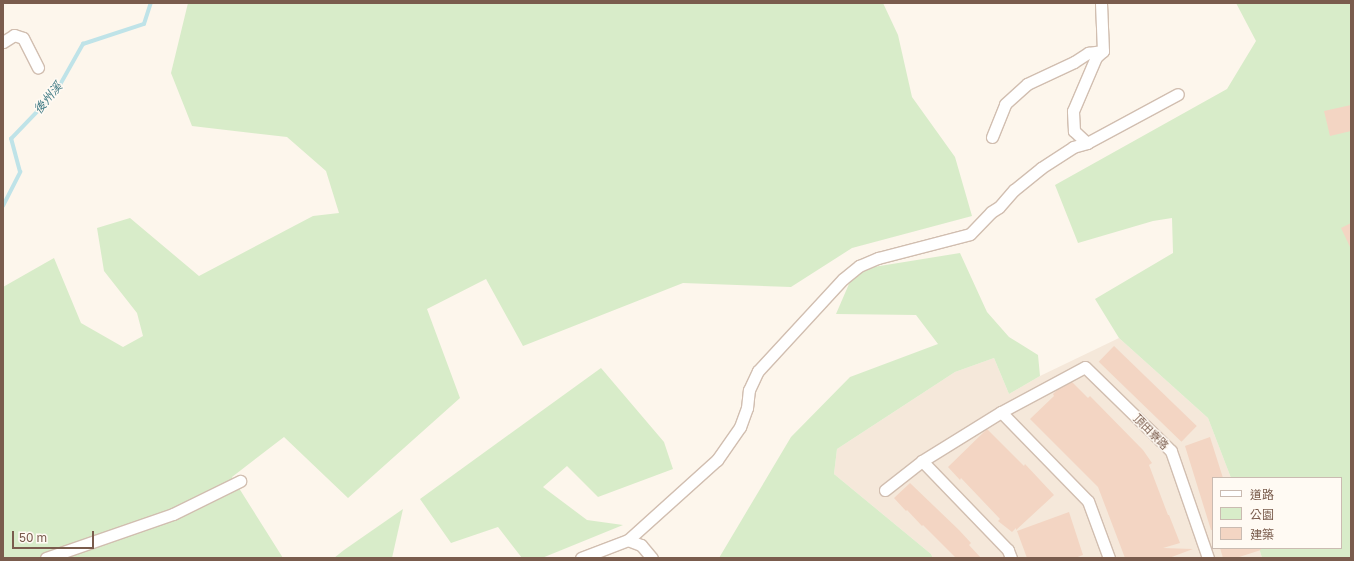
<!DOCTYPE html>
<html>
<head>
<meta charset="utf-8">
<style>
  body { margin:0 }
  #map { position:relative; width:1354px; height:561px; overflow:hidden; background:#fdf6ec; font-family:"Golos Text","Noto Sans TC",sans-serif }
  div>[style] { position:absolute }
  .residential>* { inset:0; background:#f5e8da }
  .green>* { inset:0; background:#d8ecc9 }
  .stream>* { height:3.5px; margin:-1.75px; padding:0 1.75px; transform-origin:1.75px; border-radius:1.75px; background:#bfe3e8 }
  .building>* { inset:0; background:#f3d5c3; transform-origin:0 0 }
  .roads { filter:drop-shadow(1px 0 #d1beb0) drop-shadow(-1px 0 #d1beb0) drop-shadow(0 1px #d1beb0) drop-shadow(0 -1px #d1beb0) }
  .minor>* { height:11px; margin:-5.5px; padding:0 5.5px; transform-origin:5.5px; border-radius:5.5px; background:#fff }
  span { translate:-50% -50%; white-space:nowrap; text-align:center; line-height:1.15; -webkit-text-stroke:3px #fffaf3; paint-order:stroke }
  .street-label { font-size:11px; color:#7a5c4d }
  .water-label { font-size:12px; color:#437c86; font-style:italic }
  .frame { position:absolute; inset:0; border:4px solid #7a5c4d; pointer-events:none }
  .legend { position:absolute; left:1212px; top:477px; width:130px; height:72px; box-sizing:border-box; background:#fffaf3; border:1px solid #cabbb1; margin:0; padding:5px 7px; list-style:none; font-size:12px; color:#7a5c4d }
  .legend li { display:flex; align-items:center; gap:8px; height:20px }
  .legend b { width:20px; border:1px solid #cabbb1 }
  .scale { position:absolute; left:12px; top:531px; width:82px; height:18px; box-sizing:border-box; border:2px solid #7a5c4d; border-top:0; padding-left:5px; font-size:12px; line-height:14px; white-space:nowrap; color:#7a5c4d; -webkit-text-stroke:3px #fffaf3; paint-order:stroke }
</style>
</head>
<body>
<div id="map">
  <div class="residential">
    <i style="clip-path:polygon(1119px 338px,1208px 418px,1231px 478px,1213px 478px,1213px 548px,1259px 548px,1262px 558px,933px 558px,931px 554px,834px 474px,837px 449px,955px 372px,994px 358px,1009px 394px,1040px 376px)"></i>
  </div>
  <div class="green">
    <i style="clip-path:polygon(188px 3px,883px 3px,898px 35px,912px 97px,955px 157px,972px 216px,852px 248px,791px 287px,683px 283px,523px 346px,486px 279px,427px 309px,460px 398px,348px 498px,284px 437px,232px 477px,283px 558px,3px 558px,3px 287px,54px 258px,81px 323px,123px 347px,143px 336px,137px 313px,104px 271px,97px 228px,130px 218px,199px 276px,313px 216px,339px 213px,326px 171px,287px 137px,192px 126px,171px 73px)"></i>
    <i style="clip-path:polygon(1236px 3px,1351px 3px,1351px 558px,1262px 558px,1259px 548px,1341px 548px,1341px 478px,1231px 478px,1208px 418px,1119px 338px,1095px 299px,1173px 253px,1172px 218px,1153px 221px,1078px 243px,1055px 185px,1227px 89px,1256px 41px)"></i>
    <i style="clip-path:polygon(960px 253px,987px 312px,1009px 337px,1038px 355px,1040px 376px,1009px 394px,994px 358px,955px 372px,837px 449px,834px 474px,931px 554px,933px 558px,719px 558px,791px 437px,850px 377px,938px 344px,916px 315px,836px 314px,855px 270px)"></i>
    <i style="clip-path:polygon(601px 368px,664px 442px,673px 469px,598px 497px,567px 466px,543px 487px,587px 520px,623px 525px,542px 558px,522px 558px,498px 527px,451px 543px,420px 499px)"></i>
    <i style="clip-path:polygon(403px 509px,392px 558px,334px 558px,344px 550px)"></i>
  </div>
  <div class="stream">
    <i style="left:3px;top:206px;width:38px;rotate:-63deg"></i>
    <i style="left:20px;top:172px;width:34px;rotate:-105deg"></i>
    <i style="left:11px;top:139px;width:65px;rotate:-46.2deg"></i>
    <i style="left:56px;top:92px;width:55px;rotate:-60.6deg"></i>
    <i style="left:83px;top:44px;width:64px;rotate:-18.2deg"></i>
    <i style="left:144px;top:24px;width:22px;rotate:-72deg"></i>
  </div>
  <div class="building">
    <i style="clip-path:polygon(1351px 105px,1351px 131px,1330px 136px,1324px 111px)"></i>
    <i style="clip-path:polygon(1351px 223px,1351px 249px,1341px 228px)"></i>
    <i style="left:1114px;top:346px;width:115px;height:22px;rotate:44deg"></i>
    <i style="clip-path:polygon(1072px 382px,1088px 398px,1090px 396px,1143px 450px,1152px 463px,1149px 465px,1168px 515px,1169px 515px,1180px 543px,1163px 548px,1193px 549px,1169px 558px,1125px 558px,1098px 487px,1030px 419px,1054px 396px,1053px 394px,1058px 389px)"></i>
    <i style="clip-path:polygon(987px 429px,1024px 466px,1025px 464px,1054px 495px,1016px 530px,1016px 528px,1012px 532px,998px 521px,1000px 519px,961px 478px,960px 480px,948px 467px)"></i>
    <i style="clip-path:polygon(1210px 437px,1223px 478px,1213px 478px,1213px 530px,1211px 530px,1185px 446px)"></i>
    <i style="clip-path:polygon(910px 483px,959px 530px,971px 543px,969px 545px,981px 558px,956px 558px,923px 525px,922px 526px,907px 510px,906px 511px,894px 498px)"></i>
    <i style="clip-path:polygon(1069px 512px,1083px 555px,1075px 558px,1027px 558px,1017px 531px)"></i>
    <i style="clip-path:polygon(1220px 548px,1260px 548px,1261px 550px,1236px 558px,1223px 558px)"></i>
  </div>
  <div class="roads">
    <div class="minor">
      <i style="left:3px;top:42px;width:13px;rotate:-32deg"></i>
      <i style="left:14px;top:35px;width:9px;rotate:18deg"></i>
      <i style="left:23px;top:38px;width:33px;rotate:63deg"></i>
      <i style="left:992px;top:137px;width:35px;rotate:-68deg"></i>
      <i style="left:1005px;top:104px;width:30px;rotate:-42deg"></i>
      <i style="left:1027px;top:84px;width:52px;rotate:-25.1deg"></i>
      <i style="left:1074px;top:62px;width:17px;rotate:-33deg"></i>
      <i style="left:1088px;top:53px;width:15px;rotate:-8deg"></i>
      <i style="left:1087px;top:143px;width:103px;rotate:-28.3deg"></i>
      <i style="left:1001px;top:412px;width:124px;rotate:45.7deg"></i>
      <i style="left:1088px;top:501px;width:61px;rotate:69.8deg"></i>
      <i style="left:885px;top:490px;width:47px;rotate:-38.1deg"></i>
      <i style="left:628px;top:540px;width:120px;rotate:-42deg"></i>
      <i style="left:717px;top:460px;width:40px;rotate:-55.1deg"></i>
      <i style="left:740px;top:427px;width:20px;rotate:-70deg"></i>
      <i style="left:747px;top:408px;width:18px;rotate:-84deg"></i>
      <i style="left:749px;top:390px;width:21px;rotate:-65deg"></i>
      <i style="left:758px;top:371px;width:125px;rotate:-47.3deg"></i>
      <i style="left:843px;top:279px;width:21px;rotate:-39deg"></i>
      <i style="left:859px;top:266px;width:21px;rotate:-23deg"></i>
      <i style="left:878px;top:258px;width:95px;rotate:-14.6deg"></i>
      <i style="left:970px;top:234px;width:30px;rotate:-46deg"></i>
      <i style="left:991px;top:212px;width:9px;rotate:-32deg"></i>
      <i style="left:999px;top:207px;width:23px;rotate:-49deg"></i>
      <i style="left:1014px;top:190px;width:35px;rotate:-39deg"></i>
      <i style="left:1041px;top:168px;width:38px;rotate:-33deg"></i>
      <i style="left:1073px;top:147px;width:15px;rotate:-16deg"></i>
      <i style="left:1087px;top:143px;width:18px;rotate:-137deg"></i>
      <i style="left:1074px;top:131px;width:20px;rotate:-93deg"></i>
      <i style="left:1073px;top:111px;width:59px;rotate:-66.9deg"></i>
      <i style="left:1096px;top:57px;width:9px;rotate:-41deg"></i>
      <i style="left:1103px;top:51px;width:48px;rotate:-92.4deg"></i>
      <i style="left:46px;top:558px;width:134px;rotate:-19.1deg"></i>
      <i style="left:173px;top:514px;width:75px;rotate:-26.2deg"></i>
      <i style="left:581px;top:558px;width:50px;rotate:-21deg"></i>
      <i style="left:628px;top:540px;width:14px;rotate:21deg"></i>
      <i style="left:641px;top:545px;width:17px;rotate:50deg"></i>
      <i style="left:1011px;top:558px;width:9px;rotate:-111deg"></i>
      <i style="left:1008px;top:550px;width:124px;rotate:-134deg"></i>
      <i style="left:922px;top:461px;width:93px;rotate:-31.8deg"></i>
      <i style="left:1001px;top:412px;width:95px;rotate:-28.2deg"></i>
      <i style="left:1085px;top:367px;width:120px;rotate:44.3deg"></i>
      <i style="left:1171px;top:451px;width:113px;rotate:70.9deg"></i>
    </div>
  </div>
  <div class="street-label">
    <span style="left:1151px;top:432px;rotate:45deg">頂田寮路</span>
  </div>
  <div class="water-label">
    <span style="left:48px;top:98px;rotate:-50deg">後州溪</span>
  </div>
  <div class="frame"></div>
  <ul class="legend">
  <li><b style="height:5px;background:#fff"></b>道路</li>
  <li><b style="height:11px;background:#d8ecc9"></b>公園</li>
  <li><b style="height:11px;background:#f3d5c3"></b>建築</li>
  </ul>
  <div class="scale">50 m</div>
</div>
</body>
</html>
